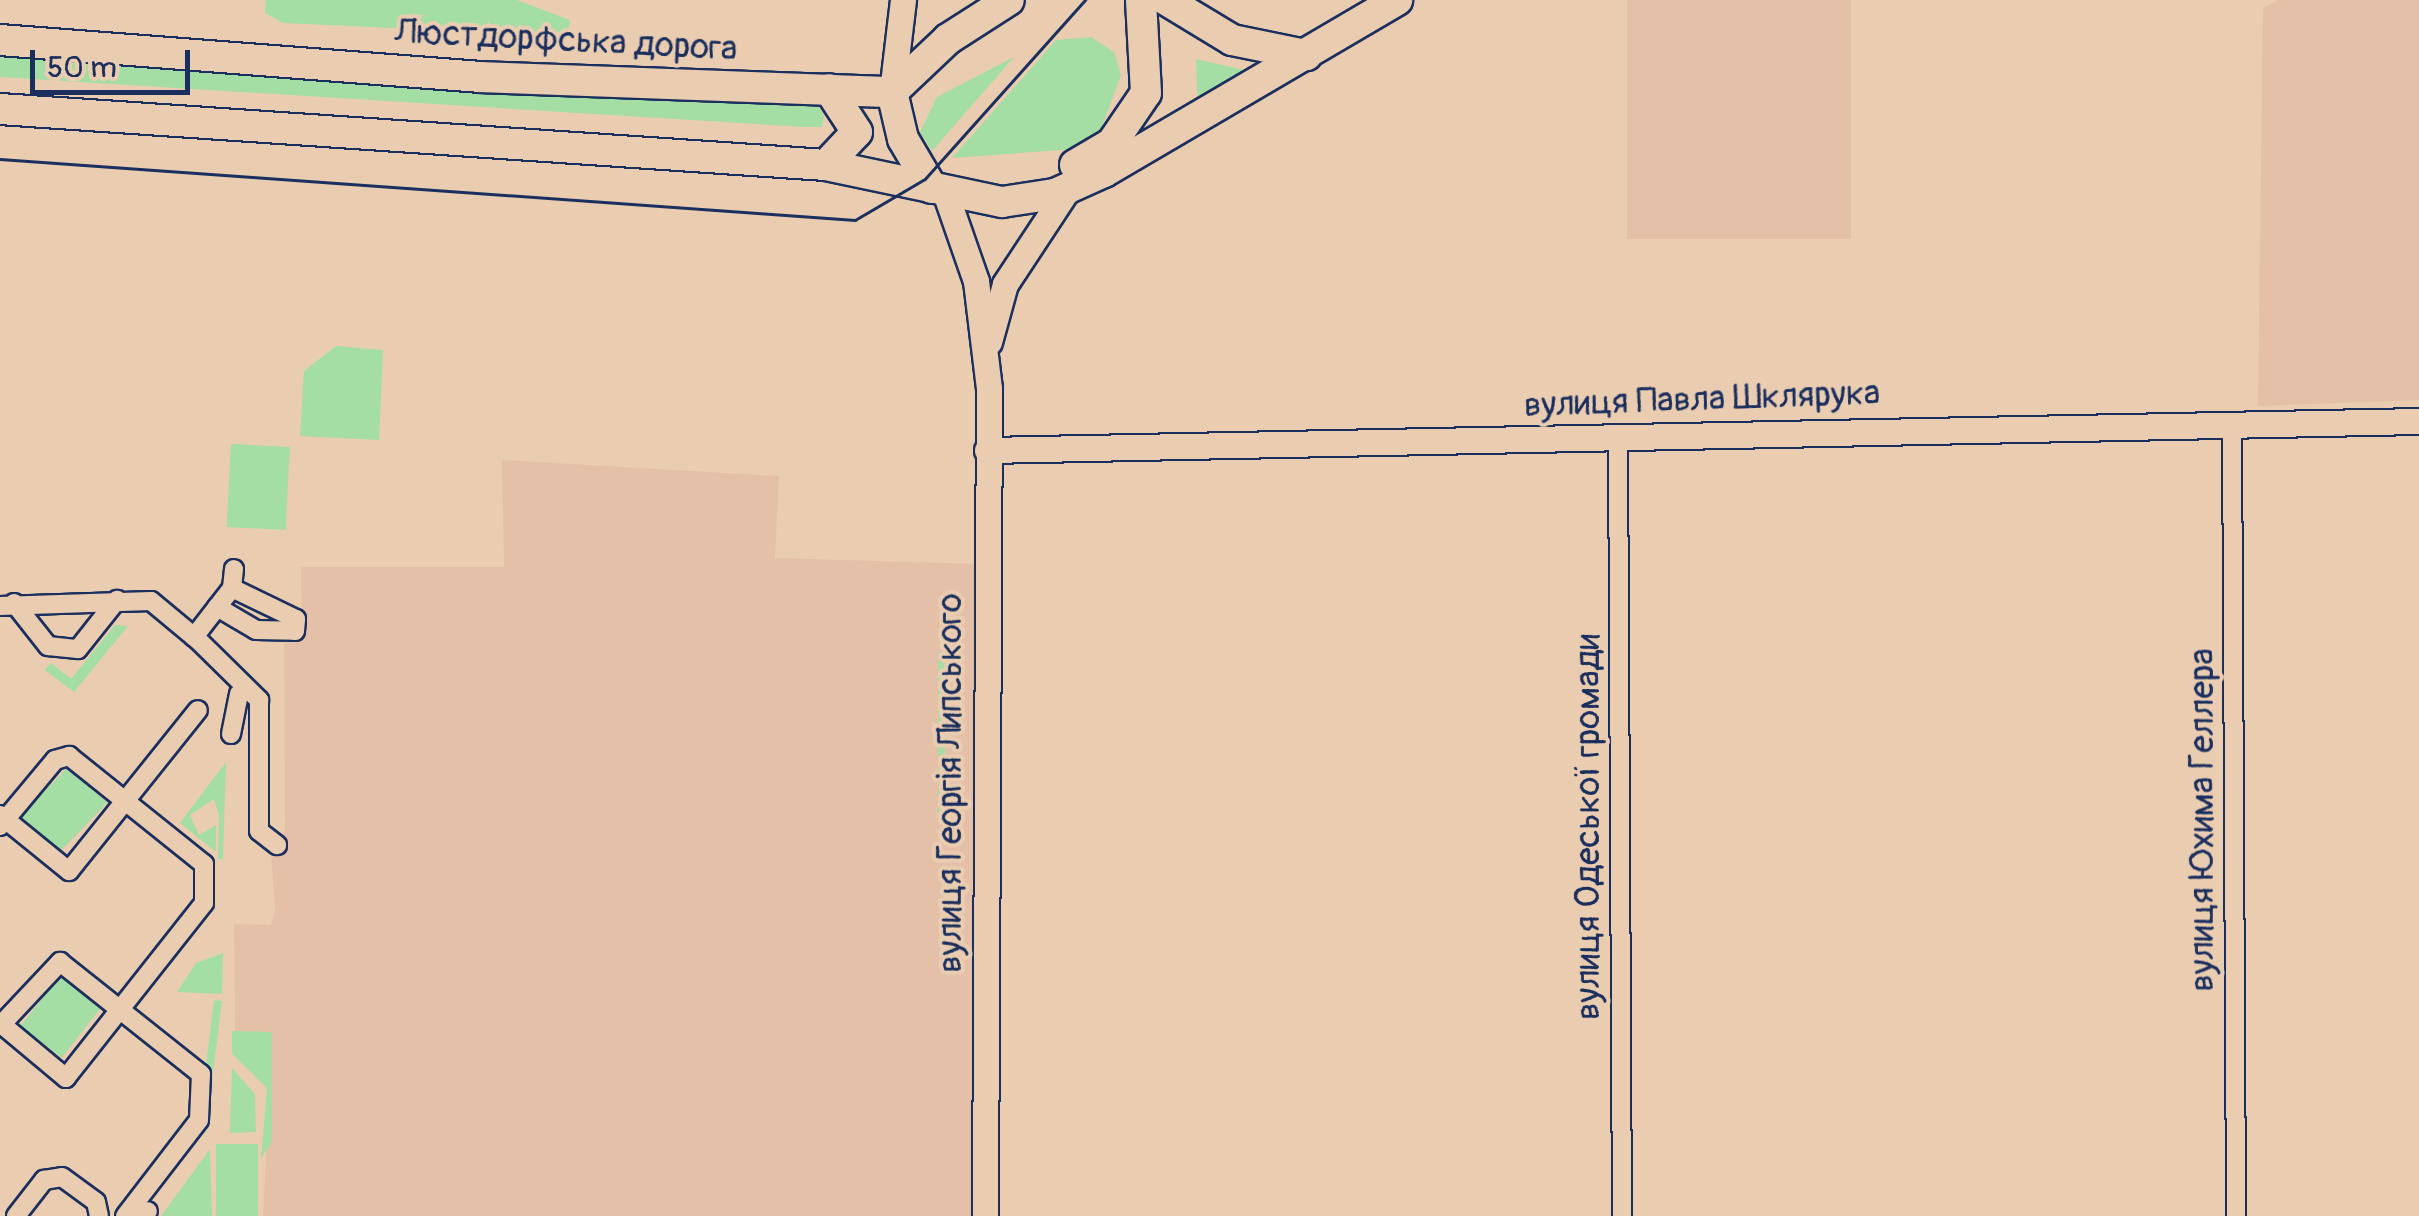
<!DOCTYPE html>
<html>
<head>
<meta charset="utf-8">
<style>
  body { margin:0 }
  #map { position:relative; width:2419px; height:1216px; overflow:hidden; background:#eacdb1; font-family:Pangolin,sans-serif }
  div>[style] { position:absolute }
  .built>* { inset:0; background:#e5c0a8; transform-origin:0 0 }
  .green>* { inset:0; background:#a4dea4; transform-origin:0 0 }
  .roads { filter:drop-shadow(2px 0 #1b2f5e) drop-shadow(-2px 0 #1b2f5e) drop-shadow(0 2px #1b2f5e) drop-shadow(0 -2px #1b2f5e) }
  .street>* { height:18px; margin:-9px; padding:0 9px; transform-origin:9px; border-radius:9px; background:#eacdb1 }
  .secondary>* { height:25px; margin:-12.5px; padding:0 12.5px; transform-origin:12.5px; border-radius:12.5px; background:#eacdb1 }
  .primary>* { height:30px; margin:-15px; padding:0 15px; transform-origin:15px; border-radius:15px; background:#eacdb1 }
  .tram>* { height:2.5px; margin:-1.25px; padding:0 1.25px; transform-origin:1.25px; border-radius:1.25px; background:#1b2f5e }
  span { translate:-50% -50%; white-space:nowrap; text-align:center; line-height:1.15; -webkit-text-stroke:8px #eacdb1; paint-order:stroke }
  .street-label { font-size:35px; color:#1b2f5e }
  .scale { position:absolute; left:30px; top:50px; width:160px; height:45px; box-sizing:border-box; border:5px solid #1b2f5e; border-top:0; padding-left:12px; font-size:30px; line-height:35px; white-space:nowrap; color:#1b2f5e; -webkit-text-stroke:8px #eacdb1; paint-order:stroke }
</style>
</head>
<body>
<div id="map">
  <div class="built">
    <i style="left:1627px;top:0;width:224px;height:239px"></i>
    <i style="clip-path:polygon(2279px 0,2419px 0,2419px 400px,2258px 406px,2263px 8px)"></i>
    <i style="clip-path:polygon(502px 460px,779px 476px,775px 558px,983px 564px,979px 1216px,263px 1216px,272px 1032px,235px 1031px,234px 924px,271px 925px,275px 909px,271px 853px,285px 831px,284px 643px,302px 642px,301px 567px,504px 567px)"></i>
  </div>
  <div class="green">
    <i style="clip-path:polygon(266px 0,517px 0,570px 20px,568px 36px,283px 23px,265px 13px)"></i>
    <i style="clip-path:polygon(1091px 37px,1114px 52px,1121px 75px,1099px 135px,1076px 149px,952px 158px,1056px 40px)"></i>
    <i style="clip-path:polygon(0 57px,817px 104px,824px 116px,822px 127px,803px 127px,0 77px)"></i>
    <i style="clip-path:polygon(1014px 57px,932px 151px,920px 132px,937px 97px)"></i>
    <i style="clip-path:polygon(1196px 59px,1248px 71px,1203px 113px,1197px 91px)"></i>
    <i style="clip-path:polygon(336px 346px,383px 350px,379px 440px,300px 436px,304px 371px)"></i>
    <i style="left:231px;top:444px;width:59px;height:83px;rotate:3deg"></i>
    <i style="clip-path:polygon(115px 625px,128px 626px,74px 692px,45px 670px,51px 663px,71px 679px)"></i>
    <i style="left:938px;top:652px;width:7px;height:169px"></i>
    <i style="clip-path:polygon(226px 762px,223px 859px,218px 859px,219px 815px,214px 799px,190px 815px,199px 835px,216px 825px,216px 852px,180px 823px)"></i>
    <i style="left:69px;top:766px;width:53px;height:70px;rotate:44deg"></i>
    <i style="clip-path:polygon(223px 953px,222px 994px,177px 992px,196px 963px)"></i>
    <i style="left:62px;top:973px;width:52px;height:67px;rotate:38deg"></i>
    <i style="left:214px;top:1000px;width:8px;height:133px;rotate:7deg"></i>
    <i style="clip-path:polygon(232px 1031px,272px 1032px,272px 1141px,261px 1159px,267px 1088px,232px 1054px)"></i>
    <i style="clip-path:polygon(232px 1068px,255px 1094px,256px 1132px,230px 1133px)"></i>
    <i style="left:216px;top:1144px;width:42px;height:72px"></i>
    <i style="clip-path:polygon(210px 1149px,212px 1216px,161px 1216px)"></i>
  </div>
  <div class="roads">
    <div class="street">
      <i style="left:2232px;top:423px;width:793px;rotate:89.71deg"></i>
      <i style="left:1618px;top:437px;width:779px;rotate:89.71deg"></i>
      <i style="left:14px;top:603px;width:55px;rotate:51.7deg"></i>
      <i style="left:48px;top:646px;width:30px;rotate:6deg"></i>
      <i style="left:78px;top:649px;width:63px;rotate:-51.5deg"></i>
      <i style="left:0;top:606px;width:151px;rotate:-1.9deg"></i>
      <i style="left:151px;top:601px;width:61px;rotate:39.7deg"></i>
      <i style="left:198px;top:640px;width:86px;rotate:44.5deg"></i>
      <i style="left:259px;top:700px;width:131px;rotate:90deg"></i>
      <i style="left:259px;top:831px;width:23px;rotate:38deg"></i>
      <i style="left:217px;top:607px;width:45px;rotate:30.5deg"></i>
      <i style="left:256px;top:630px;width:39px;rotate:1deg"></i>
      <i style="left:295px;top:631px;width:12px;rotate:-85deg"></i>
      <i style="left:296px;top:619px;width:71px;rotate:-154.2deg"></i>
      <i style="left:194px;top:637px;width:62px;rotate:-52.2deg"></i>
      <i style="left:232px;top:588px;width:19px;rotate:-84deg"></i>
      <i style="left:231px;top:734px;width:41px;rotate:-78.7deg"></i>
      <i style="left:0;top:815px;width:89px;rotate:39.1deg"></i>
      <i style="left:69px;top:871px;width:206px;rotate:-51.3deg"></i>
      <i style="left:0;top:826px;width:86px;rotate:-50.2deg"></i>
      <i style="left:55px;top:760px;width:15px;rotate:-16deg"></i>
      <i style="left:69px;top:756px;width:173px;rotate:38.7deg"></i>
      <i style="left:204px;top:864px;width:39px;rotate:90deg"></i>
      <i style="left:204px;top:903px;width:223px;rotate:128.3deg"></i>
      <i style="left:66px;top:1078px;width:86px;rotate:-140.2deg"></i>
      <i style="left:0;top:1026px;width:88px;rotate:-46.8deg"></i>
      <i style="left:60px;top:962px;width:180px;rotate:38.5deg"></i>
      <i style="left:201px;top:1074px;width:46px;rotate:92.5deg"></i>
      <i style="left:199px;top:1120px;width:121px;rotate:127.6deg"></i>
      <i style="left:16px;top:1216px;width:46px;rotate:-52.1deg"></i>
      <i style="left:44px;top:1180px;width:18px;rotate:-9deg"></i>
      <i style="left:62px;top:1177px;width:42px;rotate:36.3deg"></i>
      <i style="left:96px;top:1202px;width:14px;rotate:78deg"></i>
      <i style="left:144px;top:1216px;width:6px;rotate:-51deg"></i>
    </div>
    <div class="secondary">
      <i style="left:892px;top:92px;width:93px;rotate:-83.2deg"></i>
      <i style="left:946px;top:195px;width:91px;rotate:70.8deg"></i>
      <i style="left:976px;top:281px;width:108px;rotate:83.1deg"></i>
      <i style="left:989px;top:388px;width:828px;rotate:90.28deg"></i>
      <i style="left:989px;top:342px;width:60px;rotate:-74.6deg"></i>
      <i style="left:1005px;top:284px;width:120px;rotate:-56.6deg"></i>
      <i style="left:987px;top:450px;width:1432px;rotate:-1.16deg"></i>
    </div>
    <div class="primary">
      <i style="left:1166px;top:0;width:77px;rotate:31.2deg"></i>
      <i style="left:1232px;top:40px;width:76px;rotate:11.5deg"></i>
      <i style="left:0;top:40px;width:481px;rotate:4.4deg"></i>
      <i style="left:480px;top:77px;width:412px;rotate:2.1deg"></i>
      <i style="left:892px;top:92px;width:77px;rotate:-43.4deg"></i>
      <i style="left:948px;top:39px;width:72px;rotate:-32.6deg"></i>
      <i style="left:892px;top:92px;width:48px;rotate:76.8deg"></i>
      <i style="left:903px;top:139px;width:57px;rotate:59.4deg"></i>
      <i style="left:0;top:109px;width:828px;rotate:3.88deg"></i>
      <i style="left:826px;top:165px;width:180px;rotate:11.9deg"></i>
      <i style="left:1002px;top:202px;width:54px;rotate:-8.6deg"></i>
      <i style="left:1055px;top:194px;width:54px;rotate:-24.2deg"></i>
      <i style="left:1104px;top:172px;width:340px;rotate:-30.4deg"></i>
      <i style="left:826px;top:165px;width:45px;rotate:-46.8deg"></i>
      <i style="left:857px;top:132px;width:51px;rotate:-123.1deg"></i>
      <i style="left:1075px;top:165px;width:43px;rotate:-30.7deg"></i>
      <i style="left:1112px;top:143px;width:60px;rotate:-55.8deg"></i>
      <i style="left:1146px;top:93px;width:93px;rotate:-93.1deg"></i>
    </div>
  </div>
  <div class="tram">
    <i style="left:0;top:159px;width:857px;rotate:4.08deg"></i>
    <i style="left:855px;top:220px;width:81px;rotate:-30.4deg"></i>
    <i style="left:925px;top:179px;width:240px;rotate:-48.2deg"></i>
  </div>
  <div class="street-label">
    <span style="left:566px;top:40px;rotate:3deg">Люстдорфська дорога</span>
    <span style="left:1702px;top:399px;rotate:-2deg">вулиця Павла Шклярука</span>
    <span style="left:950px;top:783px;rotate:-90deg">вулиця Георгія Липського</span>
    <span style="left:2202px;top:820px;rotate:-90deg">вулиця Юхима Геллера</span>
    <span style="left:1588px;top:827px;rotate:-90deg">вулиця Одеської громади</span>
  </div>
  <div class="scale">50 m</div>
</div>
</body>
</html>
